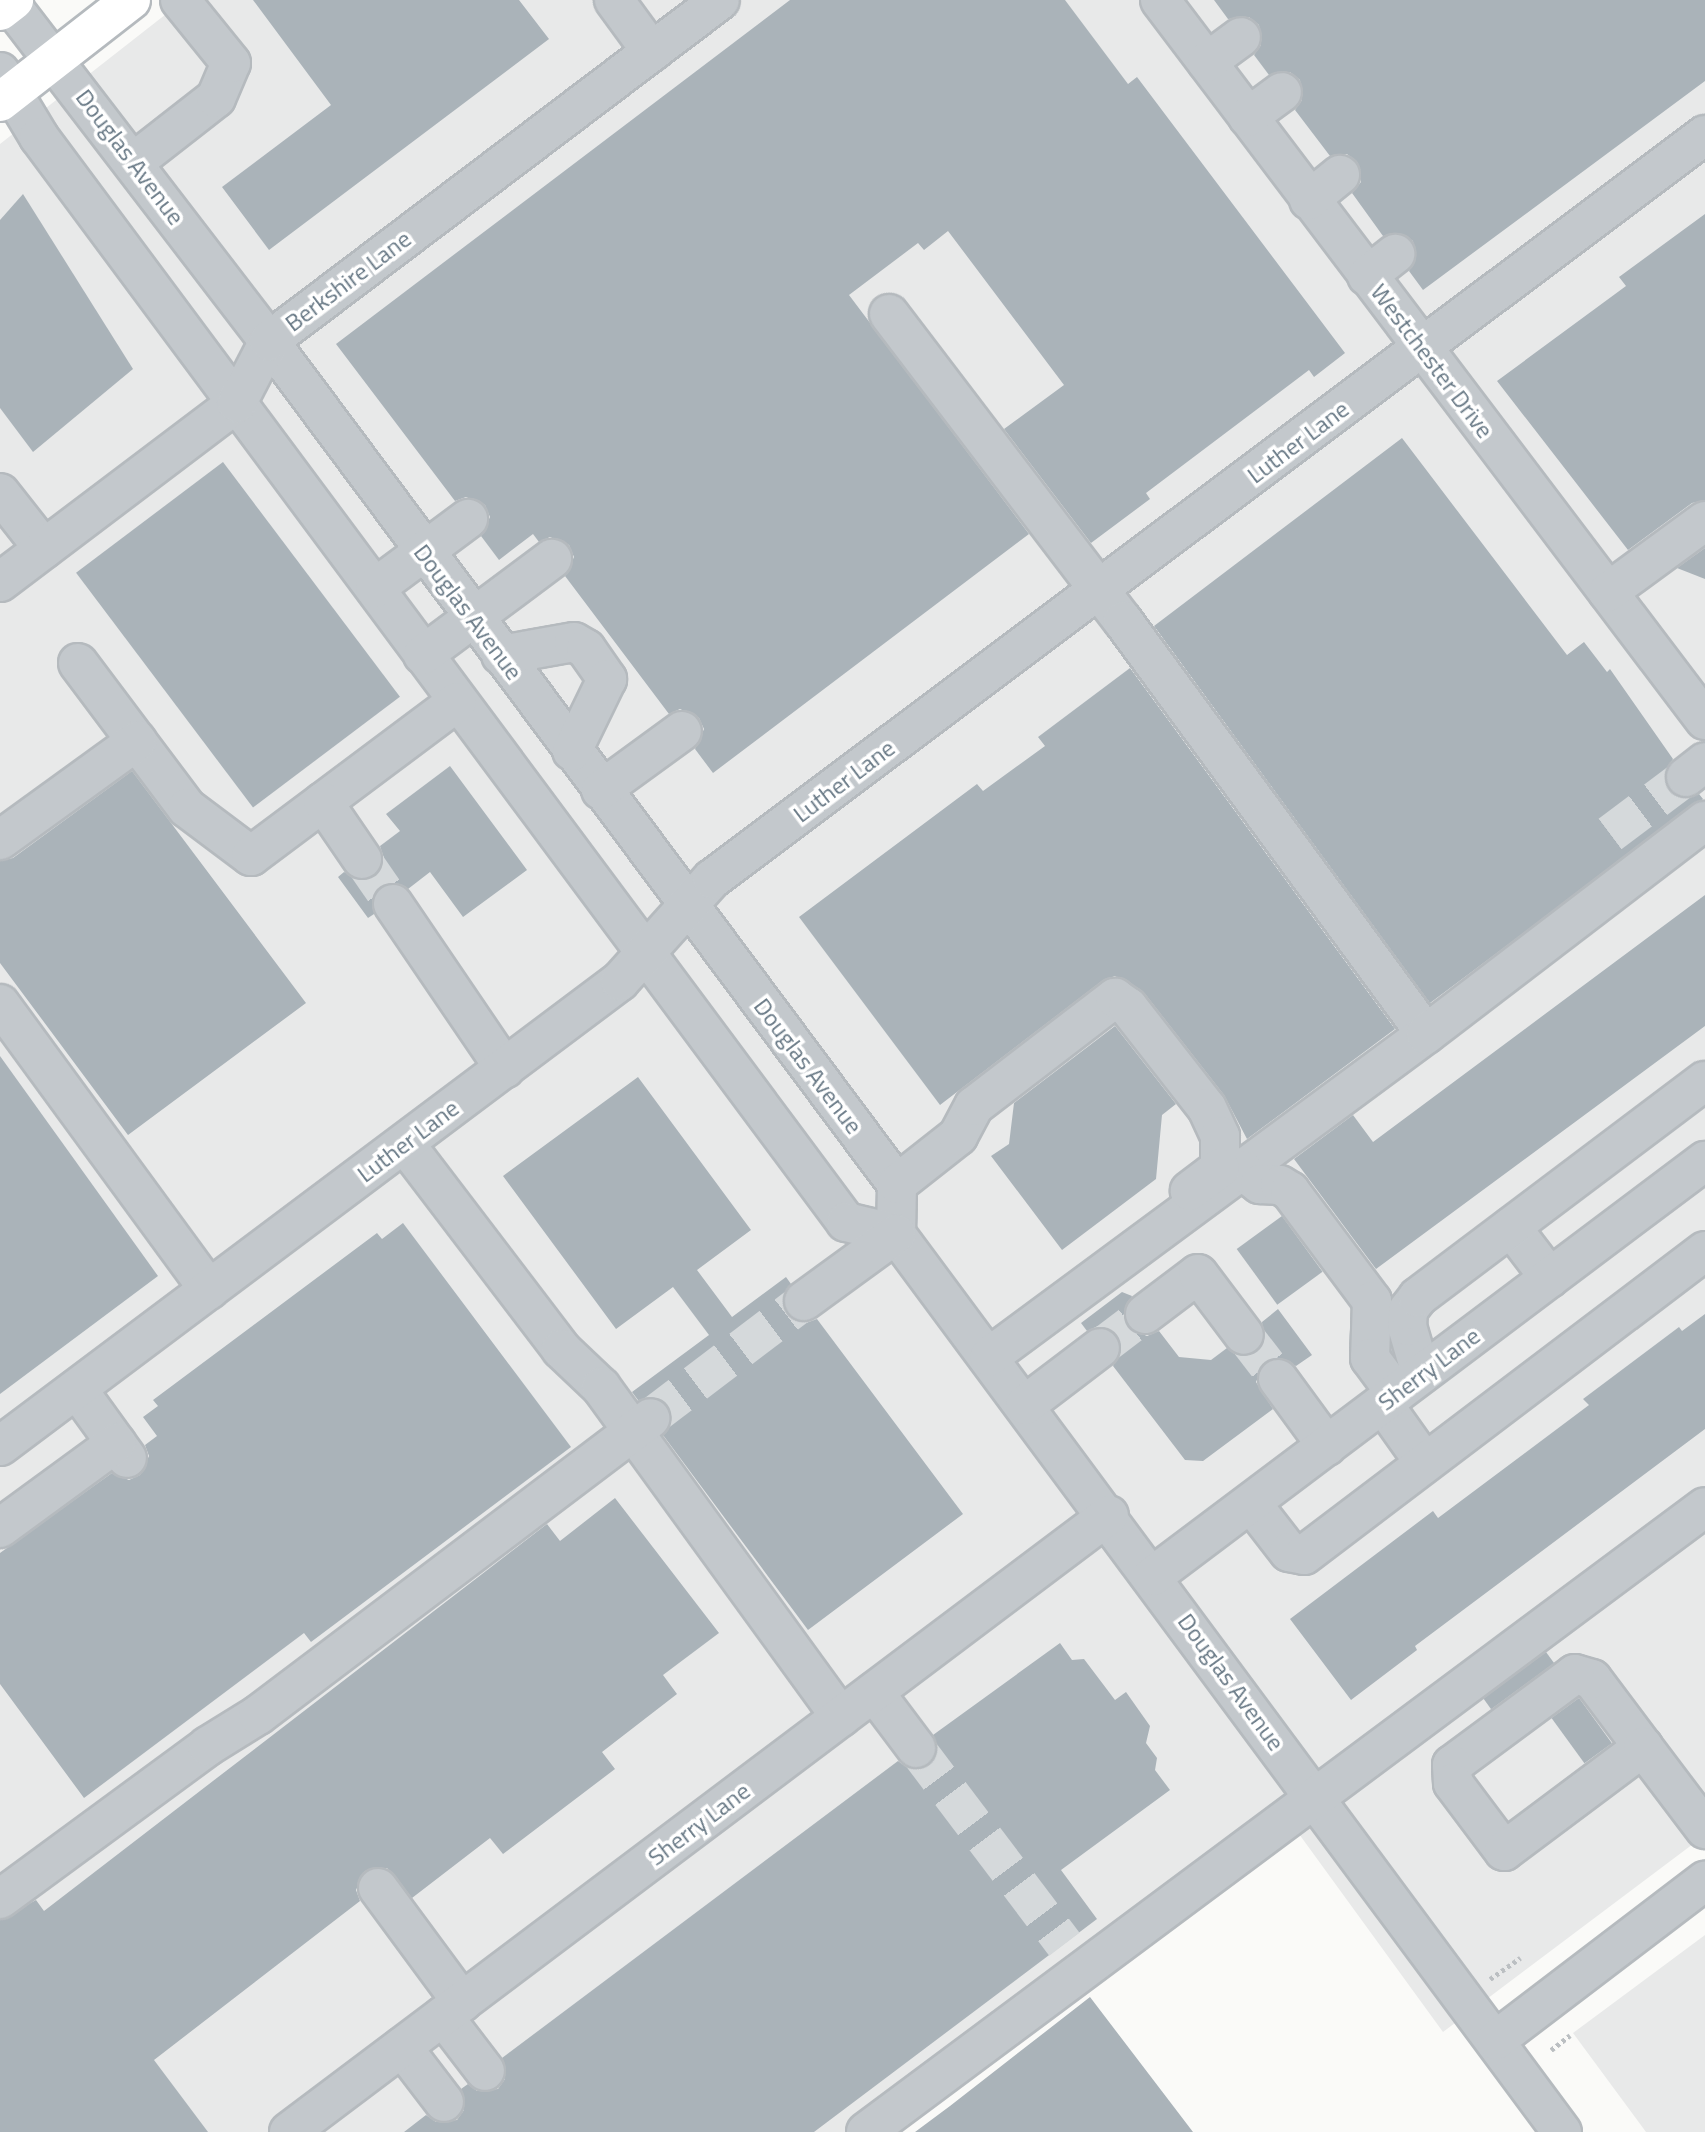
<!DOCTYPE html>
<html>
<head>
<meta charset="utf-8">
<style>
  body { margin:0 }
  #map { position:relative; width:1705px; height:2132px; overflow:hidden; background:#fafaf8; font-family:"Titillium Web",sans-serif }
  div>[style] { position:absolute }
  .built>* { inset:0; background:#e8e9e9 }
  .building>* { inset:0; background:#aab3b9; transform-origin:0 0 }
  .minor-tunnel>* { height:38px; margin-top:-19px; transform-origin:0; background:repeating-linear-gradient(90deg,#d5d9db 0 38px,transparent 0 57px) }
  .path>* { height:4.5px; margin-top:-2.25px; transform-origin:0; background:repeating-linear-gradient(90deg,#bbbfc2 0 3.5px,transparent 0 7px) }
  .roads { filter:drop-shadow(2px 0 #b5babe) drop-shadow(-2px 0 #b5babe) drop-shadow(0 2px #b5babe) drop-shadow(0 -2px #b5babe) }
  .minor>* { height:38px; margin:-19px; padding:0 19px; transform-origin:19px; border-radius:19px; background:#c3c8cc }
  .major>* { height:38px; margin:-19px; padding:0 19px; transform-origin:19px; border-radius:19px; background:#fff }
  span { translate:-50% -50%; white-space:nowrap; text-align:center; line-height:1.15; -webkit-text-stroke:7px #fff; paint-order:stroke }
  .street-label { font-size:24px; color:#657683 }
</style>
</head>
<body>
<div id="map">
  <div class="built">
    <i style="clip-path:polygon(184px 0,1705px 0,1705px 1835px,1443px 2032px,1299px 1834px,1293px 1834px,849px 2132px,0 2132px,0 144px)"></i>
    <i style="clip-path:polygon(1705px 1935px,1705px 2132px,1646px 2132px,1573px 2033px)"></i>
  </div>
  <div class="building">
    <i style="clip-path:polygon(253px 0,519px 0,549px 39px,269px 250px,222px 187px,331px 105px)"></i>
    <i style="clip-path:polygon(790px 0,1065px 0,1128px 84px,1137px 77px,1345px 353px,1314px 377px,1309px 370px,1146px 493px,1150px 499px,1091px 543px,1004px 429px,1064px 385px,948px 231px,924px 250px,918px 243px,849px 295px,1029px 534px,713px 773px,695px 749px,704px 729px,699px 718px,680px 709px,669px 714px,565px 576px,574px 557px,569px 545px,550px 537px,539px 542px,533px 534px,499px 560px,481px 536px,490px 517px,485px 505px,466px 497px,455px 501px,336px 344px)"></i>
    <i style="clip-path:polygon(1214px 0,1705px 0,1705px 81px,1423px 290px,1409px 271px,1415px 261px,1413px 241px,1402px 234px,1383px 236px,1352px 193px,1361px 182px,1357px 162px,1347px 154px,1330px 156px,1295px 110px,1302px 100px,1300px 80px,1290px 72px,1269px 75px,1254px 55px,1261px 45px,1259px 25px,1249px 17px,1228px 19px)"></i>
    <i style="clip-path:polygon(23px 194px,133px 369px,33px 452px,0 408px,0 220px)"></i>
    <i style="clip-path:polygon(1705px 214px,1705px 500px,1692px 503px,1628px 550px,1497px 381px,1626px 286px,1619px 277px)"></i>
    <i style="clip-path:polygon(1402px 438px,1567px 655px,1584px 642px,1607px 672px,1610px 669px,1673px 759px,1666px 770px,1669px 791px,1679px 797px,1699px 794px,1703px 799px,1430px 1003px,1154px 626px)"></i>
    <i style="left:223px;top:462px;width:294px;height:184px;rotate:53deg"></i>
    <i style="clip-path:polygon(1705px 548px,1705px 579px,1677px 568px)"></i>
    <i style="clip-path:polygon(1130px 668px,1395px 1029px,1247px 1139px,1224px 1095px,1145px 994px,1115px 976px,1102px 981px,940px 1105px,799px 917px,977px 784px,983px 791px,1045px 746px,1038px 737px)"></i>
    <i style="clip-path:polygon(450px 766px,527px 870px,463px 917px,430px 872px,408px 889px,391px 882px,374px 894px,374px 914px,368px 918px,338px 877px,344px 872px,363px 881px,375px 877px,384px 858px,380px 846px,400px 831px,386px 814px)"></i>
    <i style="clip-path:polygon(132px 771px,306px 1003px,128px 1135px,0 963px,0 861px,13px 858px)"></i>
    <i style="clip-path:polygon(1705px 895px,1705px 1026px,1376px 1269px,1294px 1159px,1353px 1115px,1373px 1142px)"></i>
    <i style="clip-path:polygon(1115px 1026px,1176px 1104px,1162px 1115px,1156px 1179px,1062px 1250px,991px 1156px,1009px 1144px,1014px 1103px)"></i>
    <i style="clip-path:polygon(0 1056px,158px 1276px,0 1394px)"></i>
    <i style="clip-path:polygon(638px 1077px,751px 1230px,697px 1270px,732px 1317px,786px 1277px,791px 1284px,782px 1303px,787px 1314px,806px 1323px,817px 1319px,963px 1514px,808px 1630px,663px 1435px,670px 1426px,668px 1405px,658px 1398px,638px 1400px,632px 1392px,709px 1335px,673px 1287px,616px 1329px,503px 1176px)"></i>
    <i style="left:1282px;top:1216px;width:69px;height:56px;rotate:54deg"></i>
    <i style="clip-path:polygon(403px 1223px,571px 1447px,311px 1642px,304px 1633px,84px 1798px,0 1684px,0 1553px,112px 1473px,129px 1480px,140px 1475px,149px 1456px,145px 1445px,157px 1436px,143px 1417px,158px 1406px,153px 1400px,377px 1233px,382px 1239px)"></i>
    <i style="clip-path:polygon(1122px 1292px,1132px 1296px,1123px 1316px,1128px 1328px,1147px 1336px,1159px 1331px,1179px 1357px,1211px 1360px,1227px 1348px,1236px 1355px,1257px 1353px,1264px 1343px,1262px 1322px,1278px 1309px,1312px 1355px,1296px 1366px,1276px 1357px,1265px 1362px,1256px 1382px,1273px 1409px,1203px 1461px,1185px 1460px,1113px 1366px,1122px 1346px,1117px 1334px,1098px 1326px,1087px 1331px,1081px 1323px)"></i>
    <i style="clip-path:polygon(1705px 1314px,1705px 1429px,1415px 1646px,1417px 1650px,1351px 1700px,1290px 1619px,1433px 1511px,1438px 1518px,1589px 1405px,1583px 1399px,1679px 1327px,1682px 1331px)"></i>
    <i style="clip-path:polygon(615px 1498px,719px 1633px,663px 1675px,677px 1694px,602px 1752px,615px 1769px,503px 1854px,490px 1838px,412px 1898px,387px 1868px,365px 1871px,356px 1890px,360px 1901px,154px 2060px,208px 2132px,0 2132px,0 1920px,36px 1900px,44px 1911px,547px 1524px,560px 1541px)"></i>
    <i style="clip-path:polygon(1060px 1643px,1072px 1660px,1084px 1659px,1115px 1700px,1126px 1692px,1150px 1726px,1146px 1743px,1157px 1758px,1155px 1770px,1170px 1790px,1061px 1870px,1097px 1919px,814px 2132px,404px 2132px,426px 2115px,436px 2122px,457px 2120px,464px 2110px,461px 2089px,468px 2084px,477px 2091px,498px 2089px,505px 2079px,502px 2058px,898px 1761px,908px 1768px,929px 1766px,936px 1756px,933px 1735px)"></i>
    <i style="left:1546px;top:1652px;width:14px;height:78px;rotate:54deg"></i>
    <i style="left:1579px;top:1698px;width:56px;height:34px;rotate:54deg"></i>
    <i style="clip-path:polygon(1090px 1997px,1193px 2132px,915px 2132px,950px 2106px)"></i>
  </div>
  <div class="minor-tunnel">
    <i style="left:1610px;top:834px;width:95px;rotate:-36.9deg"></i>
    <i style="left:362px;top:859px;width:55px;rotate:55.4deg"></i>
    <i style="left:1244px;top:1335px;width:56px;rotate:52.3deg"></i>
    <i style="left:1100px;top:1348px;width:56px;rotate:-37.1deg"></i>
    <i style="left:650px;top:1418px;width:193px;rotate:-37.2deg"></i>
    <i style="left:916px;top:1748px;width:246px;rotate:52.9deg"></i>
  </div>
  <div class="path">
    <i style="left:1490px;top:1979px;width:37px;rotate:-35deg"></i>
    <i style="left:1551px;top:2050px;width:24px;rotate:-38deg"></i>
  </div>
  <div class="roads">
    <div class="minor">
      <i style="left:7px;top:0;width:430px;rotate:52.5deg"></i>
      <i style="left:269px;top:341px;width:1051px;rotate:53.32deg"></i>
      <i style="left:897px;top:1184px;width:50px;rotate:91.1deg"></i>
      <i style="left:896px;top:1234px;width:1118px;rotate:53.44deg"></i>
      <i style="left:614px;top:0;width:64px;rotate:53.8deg"></i>
      <i style="left:1160px;top:0;width:903px;rotate:52.88deg"></i>
      <i style="left:1207px;top:62px;width:42px;rotate:-36.3deg"></i>
      <i style="left:0;top:72px;width:76px;rotate:59deg"></i>
      <i style="left:39px;top:137px;width:1352px;rotate:53.36deg"></i>
      <i style="left:846px;top:1222px;width:51px;rotate:13.5deg"></i>
      <i style="left:1248px;top:117px;width:42px;rotate:-36.3deg"></i>
      <i style="left:134px;top:162px;width:104px;rotate:-38deg"></i>
      <i style="left:216px;top:98px;width:38px;rotate:-67deg"></i>
      <i style="left:231px;top:63px;width:81px;rotate:-129deg"></i>
      <i style="left:1309px;top:200px;width:40px;rotate:-39deg"></i>
      <i style="left:1367px;top:276px;width:36px;rotate:-38deg"></i>
      <i style="left:889px;top:314px;width:386px;rotate:52.7deg"></i>
      <i style="left:1123px;top:621px;width:512px;rotate:53.73deg"></i>
      <i style="left:1426px;top:1034px;width:543px;rotate:143.53deg"></i>
      <i style="left:0;top:493px;width:71px;rotate:51.8deg"></i>
      <i style="left:0;top:582px;width:297px;rotate:-37.1deg"></i>
      <i style="left:237px;top:403px;width:70px;rotate:-62.7deg"></i>
      <i style="left:269px;top:341px;width:565px;rotate:-37.09deg"></i>
      <i style="left:375px;top:588px;width:116px;rotate:-36.6deg"></i>
      <i style="left:1608px;top:592px;width:120px;rotate:-36.2deg"></i>
      <i style="left:423px;top:655px;width:161px;rotate:-36.7deg"></i>
      <i style="left:501px;top:655px;width:74px;rotate:-10.1deg"></i>
      <i style="left:574px;top:642px;width:14px;rotate:30deg"></i>
      <i style="left:586px;top:649px;width:37px;rotate:55deg"></i>
      <i style="left:607px;top:679px;width:80px;rotate:115.9deg"></i>
      <i style="left:78px;top:663px;width:181px;rotate:53.1deg"></i>
      <i style="left:187px;top:808px;width:80px;rotate:36.9deg"></i>
      <i style="left:251px;top:856px;width:257px;rotate:-36.8deg"></i>
      <i style="left:1686px;top:777px;width:24px;rotate:-38deg"></i>
      <i style="left:601px;top:790px;width:100px;rotate:-36.1deg"></i>
      <i style="left:323px;top:802px;width:69px;rotate:55.6deg"></i>
      <i style="left:0;top:840px;width:169px;rotate:-35.9deg"></i>
      <i style="left:393px;top:904px;width:199px;rotate:55.8deg"></i>
      <i style="left:0;top:1004px;width:354px;rotate:53.8deg"></i>
      <i style="left:1426px;top:1034px;width:351px;rotate:-37.4deg"></i>
      <i style="left:405px;top:1144px;width:258px;rotate:52.7deg"></i>
      <i style="left:561px;top:1349px;width:55px;rotate:43.5deg"></i>
      <i style="left:601px;top:1387px;width:408px;rotate:54deg"></i>
      <i style="left:1242px;top:1170px;width:23px;rotate:38deg"></i>
      <i style="left:1260px;top:1184px;width:20px;rotate:3deg"></i>
      <i style="left:1280px;top:1185px;width:12px;rotate:31deg"></i>
      <i style="left:1290px;top:1191px;width:137px;rotate:53.3deg"></i>
      <i style="left:1372px;top:1301px;width:57px;rotate:92deg"></i>
      <i style="left:1370px;top:1358px;width:44px;rotate:53.4deg"></i>
      <i style="left:897px;top:1184px;width:78px;rotate:-38.2deg"></i>
      <i style="left:958px;top:1136px;width:34px;rotate:-62deg"></i>
      <i style="left:974px;top:1106px;width:178px;rotate:-37.5deg"></i>
      <i style="left:1115px;top:998px;width:16px;rotate:35deg"></i>
      <i style="left:1128px;top:1007px;width:128px;rotate:52deg"></i>
      <i style="left:1207px;top:1108px;width:31px;rotate:65deg"></i>
      <i style="left:1220px;top:1136px;width:32px;rotate:90deg"></i>
      <i style="left:1220px;top:1168px;width:38px;rotate:143deg"></i>
      <i style="left:1511px;top:1227px;width:64px;rotate:52.6deg"></i>
      <i style="left:804px;top:1301px;width:114px;rotate:-36.1deg"></i>
      <i style="left:1145px;top:1314px;width:66px;rotate:-37deg"></i>
      <i style="left:1198px;top:1274px;width:76px;rotate:53deg"></i>
      <i style="left:1421px;top:1374px;width:50px;rotate:-106.3deg"></i>
      <i style="left:1407px;top:1326px;width:16px;rotate:-86deg"></i>
      <i style="left:1408px;top:1310px;width:16px;rotate:-52deg"></i>
      <i style="left:1418px;top:1297px;width:359px;rotate:-37deg"></i>
      <i style="left:1278px;top:1379px;width:83px;rotate:53.8deg"></i>
      <i style="left:77px;top:1389px;width:85px;rotate:54.1deg"></i>
      <i style="left:1383px;top:1404px;width:72px;rotate:54.6deg"></i>
      <i style="left:1025px;top:1405px;width:94px;rotate:-37.2deg"></i>
      <i style="left:0;top:1446px;width:775px;rotate:-36.87deg"></i>
      <i style="left:620px;top:981px;width:137px;rotate:-48deg"></i>
      <i style="left:712px;top:879px;width:1241px;rotate:-36.84deg"></i>
      <i style="left:1251px;top:1503px;width:62px;rotate:52.2deg"></i>
      <i style="left:1289px;top:1552px;width:15px;rotate:11deg"></i>
      <i style="left:1304px;top:1555px;width:503px;rotate:-37.17deg"></i>
      <i style="left:0;top:1528px;width:144px;rotate:-36.2deg"></i>
      <i style="left:1153px;top:1576px;width:691px;rotate:-36.94deg"></i>
      <i style="left:874px;top:1692px;width:70px;rotate:53.1deg"></i>
      <i style="left:1643px;top:1747px;width:85px;rotate:-126.9deg"></i>
      <i style="left:1592px;top:1679px;width:18px;rotate:-164deg"></i>
      <i style="left:1575px;top:1674px;width:153px;rotate:143.5deg"></i>
      <i style="left:1452px;top:1765px;width:18px;rotate:87deg"></i>
      <i style="left:1453px;top:1783px;width:85px;rotate:53.1deg"></i>
      <i style="left:1504px;top:1851px;width:174px;rotate:-36.8deg"></i>
      <i style="left:1643px;top:1747px;width:103px;rotate:52.9deg"></i>
      <i style="left:378px;top:1888px;width:142px;rotate:53.6deg"></i>
      <i style="left:0;top:1899px;width:258px;rotate:-36.3deg"></i>
      <i style="left:208px;top:1746px;width:59px;rotate:-31.8deg"></i>
      <i style="left:258px;top:1715px;width:492px;rotate:-37.1deg"></i>
      <i style="left:443px;top:2016px;width:69px;rotate:52.6deg"></i>
      <i style="left:1496px;top:2040px;width:263px;rotate:-37.3deg"></i>
      <i style="left:402px;top:2047px;width:69px;rotate:52.6deg"></i>
      <i style="left:289px;top:2132px;width:1026px;rotate:-36.96deg"></i>
      <i style="left:866px;top:2132px;width:1046px;rotate:-36.68deg"></i>
    </div>
    <div class="major">
      <i style="left:0;top:11px;width:18px;rotate:-38deg"></i>
      <i style="left:0;top:102px;width:166px;rotate:-37.9deg"></i>
    </div>
  </div>
  <div class="street-label">
    <span style="left:130px;top:157px;rotate:53deg">Douglas Avenue</span>
    <span style="left:348px;top:281px;rotate:-37deg">Berkshire Lane</span>
    <span style="left:1432px;top:361px;rotate:53deg">Westchester Drive</span>
    <span style="left:1298px;top:442px;rotate:-37deg">Luther Lane</span>
    <span style="left:468px;top:612px;rotate:53deg">Douglas Avenue</span>
    <span style="left:844px;top:781px;rotate:-37deg">Luther Lane</span>
    <span style="left:808px;top:1066px;rotate:53deg">Douglas Avenue</span>
    <span style="left:408px;top:1141px;rotate:-37deg">Luther Lane</span>
    <span style="left:1429px;top:1369px;rotate:-37deg">Sherry Lane</span>
    <span style="left:1231px;top:1682px;rotate:54deg">Douglas Avenue</span>
    <span style="left:699px;top:1824px;rotate:-37deg">Sherry Lane</span>
  </div>
</div>
</body>
</html>
